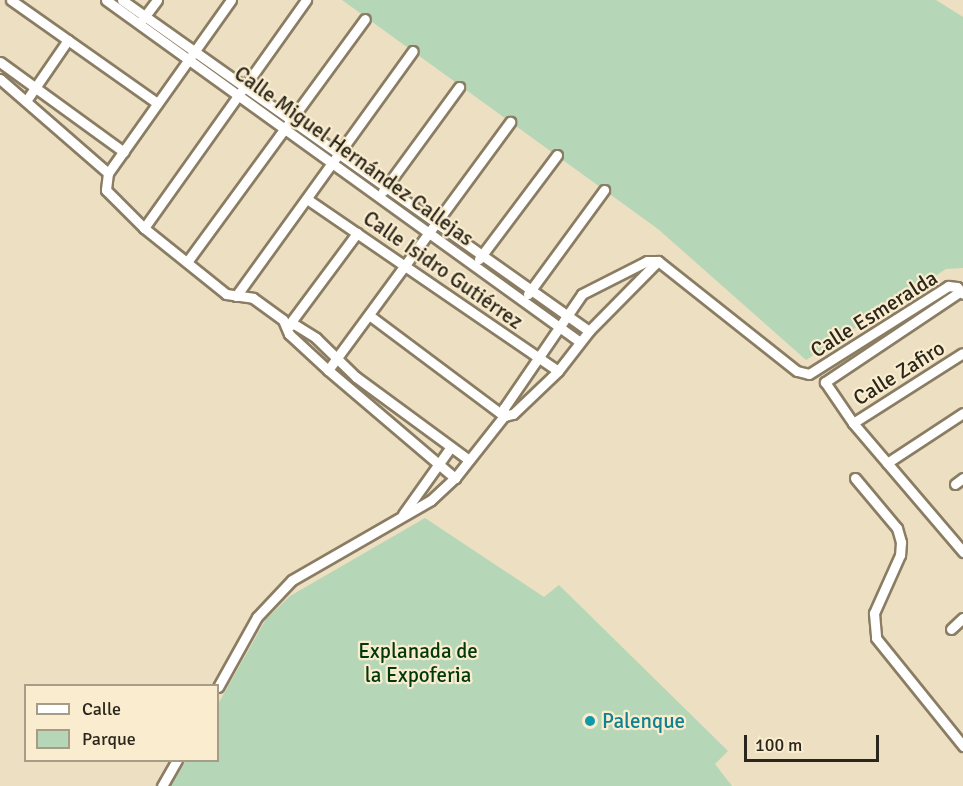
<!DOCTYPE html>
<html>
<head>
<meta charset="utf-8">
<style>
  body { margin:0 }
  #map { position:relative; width:963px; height:786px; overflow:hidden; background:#ecdfc2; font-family:Signika,sans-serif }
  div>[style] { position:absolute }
  .green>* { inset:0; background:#b6d7b7 }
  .roads { filter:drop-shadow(2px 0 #8a7d63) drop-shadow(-2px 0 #8a7d63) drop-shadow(0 2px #8a7d63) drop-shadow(0 -2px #8a7d63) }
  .minor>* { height:9px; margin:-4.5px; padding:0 4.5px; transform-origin:4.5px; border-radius:4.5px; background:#fff }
  .dots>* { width:16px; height:16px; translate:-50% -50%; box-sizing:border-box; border:3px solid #f9eccf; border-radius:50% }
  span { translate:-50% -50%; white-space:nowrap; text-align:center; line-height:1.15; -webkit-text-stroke:4.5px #f9eccf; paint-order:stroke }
  .street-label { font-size:21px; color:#2b261b }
  .park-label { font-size:21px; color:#00390b }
  .culture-label { font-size:21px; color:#0d838f }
  .left { translate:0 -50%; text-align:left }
  .legend { position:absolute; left:24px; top:684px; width:195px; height:78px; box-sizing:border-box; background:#f9eccf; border:2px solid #a79d87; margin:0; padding:8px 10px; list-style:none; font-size:18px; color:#2b261b }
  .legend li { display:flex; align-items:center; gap:12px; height:30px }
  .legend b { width:30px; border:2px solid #a79d87 }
  .scale { position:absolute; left:744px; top:735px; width:135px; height:27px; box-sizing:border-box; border:3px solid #2b261b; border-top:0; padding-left:8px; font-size:18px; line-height:21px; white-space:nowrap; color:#2b261b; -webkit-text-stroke:4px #f9eccf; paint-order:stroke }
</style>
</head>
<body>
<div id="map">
  <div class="green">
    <i style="clip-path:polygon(342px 0,936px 0,963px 17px,963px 268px,946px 269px,806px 360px,658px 229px)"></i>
    <i style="clip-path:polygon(425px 518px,544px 597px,559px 585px,728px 751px,715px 764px,732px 786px,171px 786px,186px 761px,218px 760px,218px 704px,266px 619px,290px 596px)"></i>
  </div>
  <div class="roads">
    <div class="minor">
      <i style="left:11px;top:0;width:179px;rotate:35.2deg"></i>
      <i style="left:106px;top:0;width:584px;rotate:35.81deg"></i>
      <i style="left:122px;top:0;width:572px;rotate:35.33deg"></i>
      <i style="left:231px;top:0;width:212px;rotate:125.4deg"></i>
      <i style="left:108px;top:173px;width:17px;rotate:97deg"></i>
      <i style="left:106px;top:190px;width:54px;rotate:45deg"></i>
      <i style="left:144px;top:228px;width:105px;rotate:38.8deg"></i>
      <i style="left:226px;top:294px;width:27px;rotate:8deg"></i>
      <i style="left:253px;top:298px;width:37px;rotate:36deg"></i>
      <i style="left:283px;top:320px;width:15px;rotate:67deg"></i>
      <i style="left:289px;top:334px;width:53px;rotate:42.7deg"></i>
      <i style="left:328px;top:370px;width:167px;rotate:40.4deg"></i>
      <i style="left:142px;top:20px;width:25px;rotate:-53deg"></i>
      <i style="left:0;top:62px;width:153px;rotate:36deg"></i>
      <i style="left:0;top:79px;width:143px;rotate:41deg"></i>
      <i style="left:26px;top:101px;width:74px;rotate:-55.5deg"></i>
      <i style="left:383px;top:191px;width:129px;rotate:-53.8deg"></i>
      <i style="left:307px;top:199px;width:304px;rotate:34.4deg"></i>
      <i style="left:144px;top:228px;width:280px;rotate:-54.6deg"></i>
      <i style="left:479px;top:259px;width:130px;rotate:-53.1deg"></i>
      <i style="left:658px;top:261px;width:177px;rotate:38.4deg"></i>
      <i style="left:797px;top:371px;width:12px;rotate:14deg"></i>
      <i style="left:809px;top:374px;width:165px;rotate:-32.3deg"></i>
      <i style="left:948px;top:286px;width:9px;rotate:6deg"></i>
      <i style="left:957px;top:287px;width:9px;rotate:49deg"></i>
      <i style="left:187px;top:262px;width:301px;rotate:-53.8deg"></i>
      <i style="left:961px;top:291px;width:164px;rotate:146.2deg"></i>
      <i style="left:825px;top:382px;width:50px;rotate:55.7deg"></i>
      <i style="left:853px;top:423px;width:170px;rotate:49.5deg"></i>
      <i style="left:528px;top:294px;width:129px;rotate:-53.8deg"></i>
      <i style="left:236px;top:296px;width:302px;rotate:-54.2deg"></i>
      <i style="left:369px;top:315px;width:169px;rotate:36.8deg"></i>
      <i style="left:288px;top:326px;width:6px;rotate:-18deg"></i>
      <i style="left:294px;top:324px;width:26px;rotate:32deg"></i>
      <i style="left:316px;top:338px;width:56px;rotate:44.3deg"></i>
      <i style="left:356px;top:377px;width:140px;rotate:36.3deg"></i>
      <i style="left:288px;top:326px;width:116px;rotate:-53.4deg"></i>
      <i style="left:328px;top:370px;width:308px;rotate:-53.7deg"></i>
      <i style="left:504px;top:416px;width:9px;rotate:-13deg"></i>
      <i style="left:513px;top:414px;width:62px;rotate:-43.7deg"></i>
      <i style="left:558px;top:371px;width:51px;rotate:-52.2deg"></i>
      <i style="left:589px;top:331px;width:98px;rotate:-45.4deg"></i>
      <i style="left:853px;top:423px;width:130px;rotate:-32.5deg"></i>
      <i style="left:887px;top:463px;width:91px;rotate:-33.3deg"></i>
      <i style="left:855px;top:478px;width:65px;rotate:50deg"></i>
      <i style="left:897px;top:528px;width:15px;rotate:74deg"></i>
      <i style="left:901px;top:542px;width:13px;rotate:94deg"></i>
      <i style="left:900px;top:555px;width:64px;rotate:114.1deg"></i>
      <i style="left:874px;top:613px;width:25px;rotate:85deg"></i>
      <i style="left:876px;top:638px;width:139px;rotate:51.1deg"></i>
      <i style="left:955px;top:484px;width:10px;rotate:-37deg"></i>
      <i style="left:403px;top:514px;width:81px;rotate:-54.5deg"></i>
      <i style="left:951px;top:629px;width:16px;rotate:-43deg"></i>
      <i style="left:218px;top:687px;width:80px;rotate:-60.9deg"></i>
      <i style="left:257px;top:617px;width:51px;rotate:-46.6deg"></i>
      <i style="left:292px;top:580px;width:160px;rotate:-29.9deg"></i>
      <i style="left:431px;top:500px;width:33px;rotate:-43deg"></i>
      <i style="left:455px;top:478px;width:79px;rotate:-51.7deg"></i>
      <i style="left:504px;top:416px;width:8px;rotate:-90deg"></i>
      <i style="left:504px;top:408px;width:138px;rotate:-55.6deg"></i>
      <i style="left:582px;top:294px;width:73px;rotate:-26.9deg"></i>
      <i style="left:647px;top:261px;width:11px"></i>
      <i style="left:162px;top:786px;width:30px;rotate:-60deg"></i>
    </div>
  </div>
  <div class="dots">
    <i style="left:590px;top:721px;background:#0f9aa8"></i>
  </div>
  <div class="street-label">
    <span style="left:354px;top:156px;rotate:36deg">Calle Miguel Hernández Callejas</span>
    <span style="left:443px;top:270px;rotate:35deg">Calle Isidro Gutiérrez</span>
    <span style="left:874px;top:314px;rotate:-32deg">Calle Esmeralda</span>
    <span style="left:899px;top:373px;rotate:-32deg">Calle Zafiro</span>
  </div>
  <div class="park-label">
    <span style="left:418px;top:663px">Explanada de<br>la Expoferia</span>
  </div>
  <div class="culture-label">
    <span class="left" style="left:602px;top:721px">Palenque</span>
  </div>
  <ul class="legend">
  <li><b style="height:8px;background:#fff"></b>Calle</li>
  <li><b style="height:16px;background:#b6d7b7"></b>Parque</li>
  </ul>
  <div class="scale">100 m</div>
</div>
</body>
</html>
